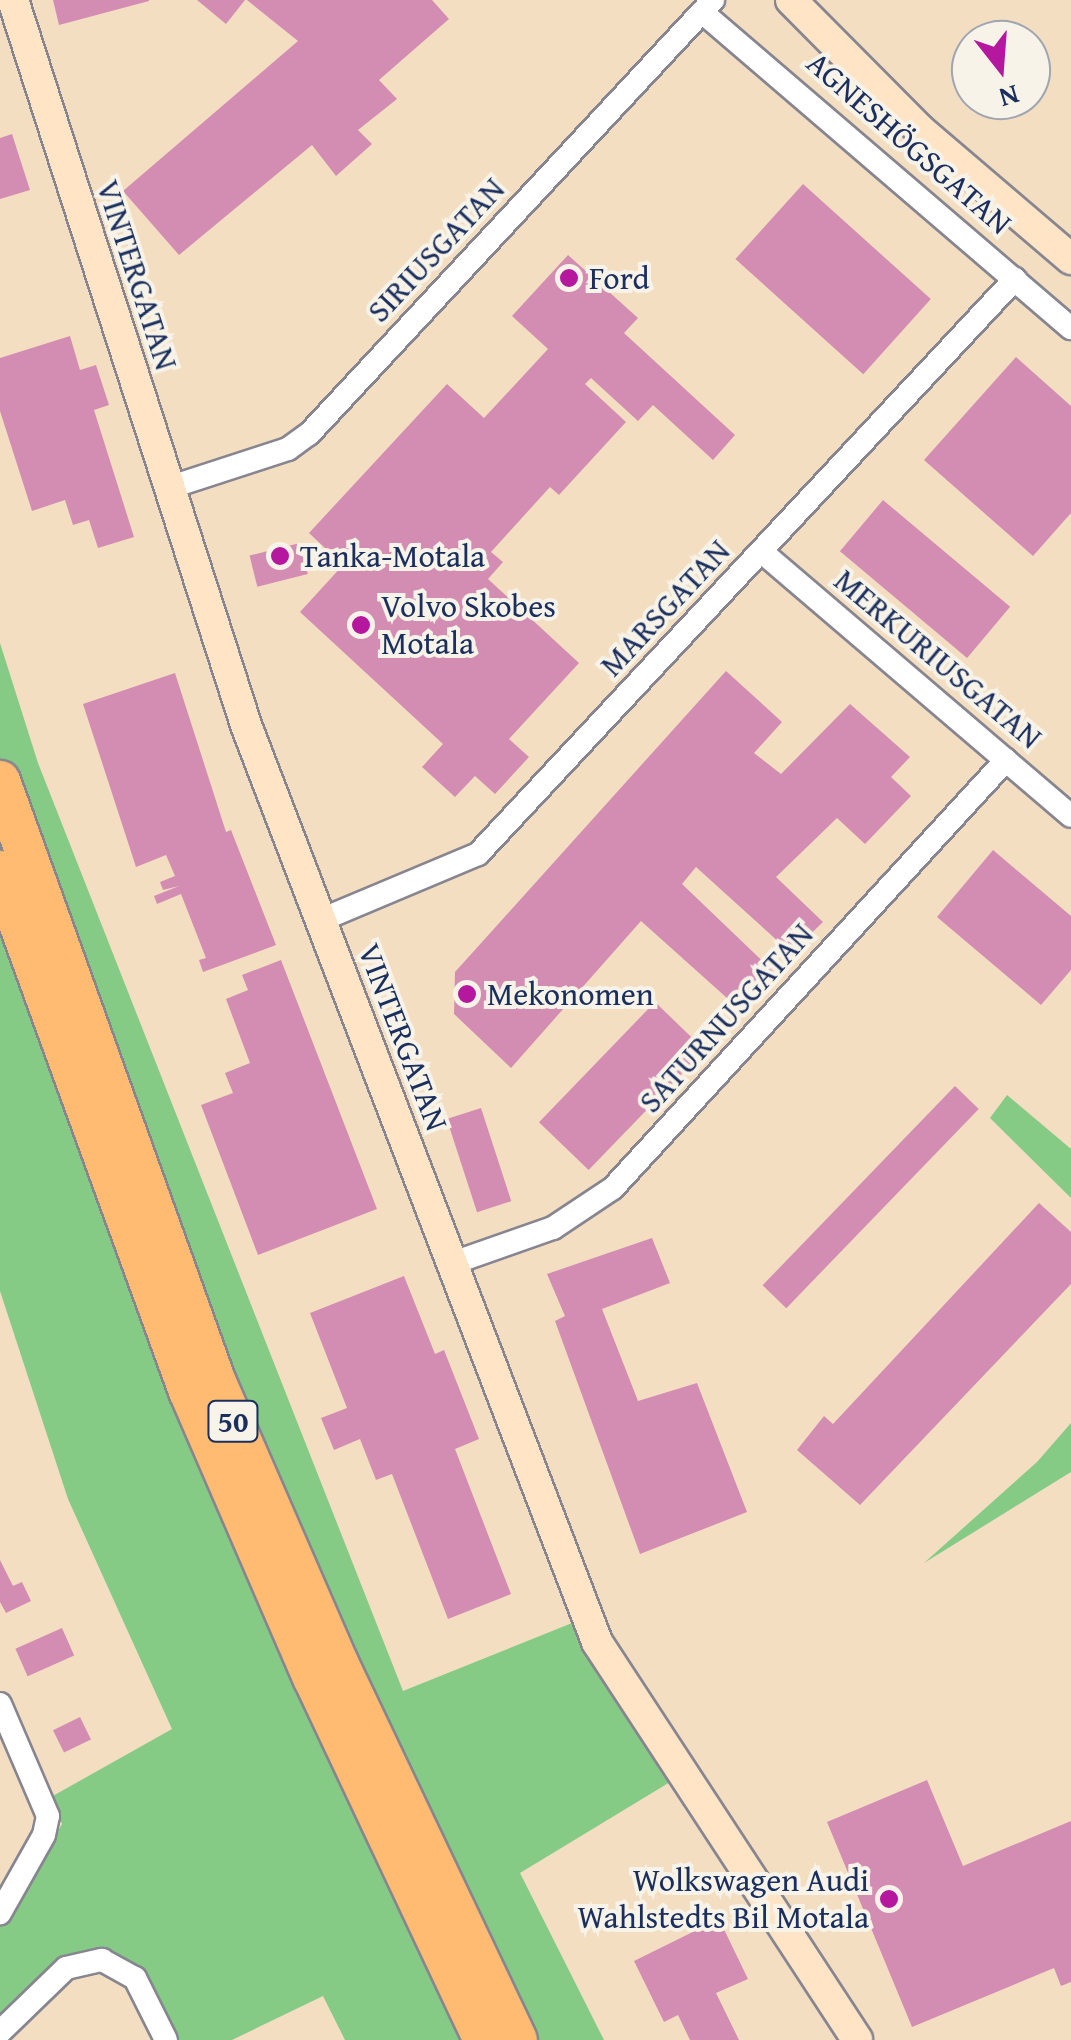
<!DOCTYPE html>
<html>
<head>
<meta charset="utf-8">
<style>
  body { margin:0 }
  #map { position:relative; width:1071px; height:2040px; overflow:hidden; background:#f3dec2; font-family:"Gentium Book Plus",serif }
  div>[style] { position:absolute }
  .green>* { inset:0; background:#85cb86 }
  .building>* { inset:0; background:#d38db3; transform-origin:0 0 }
  .roads { filter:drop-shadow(2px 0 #878690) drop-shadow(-2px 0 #878690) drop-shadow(0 2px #878690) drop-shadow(0 -2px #878690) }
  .street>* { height:22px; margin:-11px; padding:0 11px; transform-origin:11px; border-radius:11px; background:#fff }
  .secondary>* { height:30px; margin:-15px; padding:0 15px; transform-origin:15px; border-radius:15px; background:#ffe4c6 }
  .highway>* { height:40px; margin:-20px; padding:0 20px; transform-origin:20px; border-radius:20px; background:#ffbb71 }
  .dots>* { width:28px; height:28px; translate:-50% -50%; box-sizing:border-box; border:5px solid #f7f3e8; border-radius:50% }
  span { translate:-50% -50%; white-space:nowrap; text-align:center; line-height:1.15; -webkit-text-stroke:8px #f7f3e8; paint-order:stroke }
  .shield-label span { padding:2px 8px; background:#f7f3e8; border:2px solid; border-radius:8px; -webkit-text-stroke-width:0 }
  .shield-label { font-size:30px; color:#1b2f5e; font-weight:700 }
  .street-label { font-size:32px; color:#1b2f5e }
  .poi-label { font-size:32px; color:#1b2f5e }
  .left { translate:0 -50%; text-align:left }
  .right { translate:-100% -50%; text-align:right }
  .north { position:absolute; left:951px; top:20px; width:100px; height:100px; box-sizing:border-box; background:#f7f3e8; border:2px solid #9fa5b1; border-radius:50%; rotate:163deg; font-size:28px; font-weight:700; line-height:40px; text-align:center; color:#1b2f5e }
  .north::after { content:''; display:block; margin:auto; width:35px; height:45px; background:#b5179e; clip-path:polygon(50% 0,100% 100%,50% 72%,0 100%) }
</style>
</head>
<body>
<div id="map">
  <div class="green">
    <i style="clip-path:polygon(0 643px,38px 763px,403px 1691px,587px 1617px,680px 1776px,520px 1873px,604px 2040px,345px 2040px,323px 1996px,232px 2040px,173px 2040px,140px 1975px,92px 1957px,0 2029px,0 1925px,62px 1824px,51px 1797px,172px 1729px,68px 1499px,0 1291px)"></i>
    <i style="clip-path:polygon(1007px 1095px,1071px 1149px,1071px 1198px,990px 1118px)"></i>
    <i style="clip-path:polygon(1071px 1423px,1071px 1472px,924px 1563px,1037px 1462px)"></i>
  </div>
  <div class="building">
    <i style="clip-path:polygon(53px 0,149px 0,149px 1px,59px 25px)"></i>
    <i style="clip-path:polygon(197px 0,245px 0,226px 24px)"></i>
    <i style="clip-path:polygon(247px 0,432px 0,449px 19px,379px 80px,397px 99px,358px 130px,372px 144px,336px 176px,312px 145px,179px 255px,123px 191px,298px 41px)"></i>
    <i style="clip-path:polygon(12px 134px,30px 190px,0 199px,0 138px)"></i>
    <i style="left:803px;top:184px;width:172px;height:101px;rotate:42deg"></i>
    <i style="clip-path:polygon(568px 255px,638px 318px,624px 333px,735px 435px,713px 460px,653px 405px,638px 421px,591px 378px,585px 384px,626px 422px,559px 495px,550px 487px,491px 552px,503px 562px,488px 579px,579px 663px,509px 739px,529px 757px,495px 794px,475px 776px,455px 797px,422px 767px,443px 744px,300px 612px,343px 565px,309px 533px,447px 384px,484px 418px,548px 349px,512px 316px)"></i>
    <i style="clip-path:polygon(70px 336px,80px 370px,96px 365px,109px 405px,94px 410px,134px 537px,98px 548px,89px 520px,73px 525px,65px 500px,32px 511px,0 411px,0 358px)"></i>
    <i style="clip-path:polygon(1016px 357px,1071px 406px,1071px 513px,1033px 556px,924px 460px)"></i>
    <i style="left:883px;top:500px;width:166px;height:67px;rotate:40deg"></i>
    <i style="left:300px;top:543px;width:32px;height:52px;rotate:76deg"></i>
    <i style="clip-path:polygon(726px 671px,782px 722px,754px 753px,781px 774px,850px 704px,910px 757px,891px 777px,911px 796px,865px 844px,837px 818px,776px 877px,823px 922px,791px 953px,696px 867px,682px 884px,774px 972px,737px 1007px,641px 921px,511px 1068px,454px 1014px,455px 972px)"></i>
    <i style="clip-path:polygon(175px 673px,226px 832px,231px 830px,276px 945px,203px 972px,199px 960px,206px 958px,181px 894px,157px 904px,154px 896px,179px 886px,163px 890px,160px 882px,175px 876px,166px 855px,136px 867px,83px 704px)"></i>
    <i style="clip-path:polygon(993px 850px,1071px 916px,1071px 970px,1041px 1005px,937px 917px)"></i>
    <i style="clip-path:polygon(281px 960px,377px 1209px,258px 1255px,201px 1105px,233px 1093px,225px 1073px,250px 1063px,226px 999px,248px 990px,242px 975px)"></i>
    <i style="left:655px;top:1002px;width:69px;height:167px;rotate:44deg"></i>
    <i style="left:955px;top:1086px;width:33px;height:277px;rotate:44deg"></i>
    <i style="left:481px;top:1108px;width:98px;height:36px;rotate:72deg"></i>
    <i style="clip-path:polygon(1039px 1203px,1071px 1232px,1071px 1284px,860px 1505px,797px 1450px,824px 1416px,833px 1424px)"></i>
    <i style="clip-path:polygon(652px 1238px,670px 1283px,602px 1309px,638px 1401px,697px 1383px,747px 1512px,640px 1554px,555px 1321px,565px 1316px,547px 1274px)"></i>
    <i style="clip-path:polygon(404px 1276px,435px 1354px,444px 1350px,479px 1439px,455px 1449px,511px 1594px,448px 1619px,392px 1474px,376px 1480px,360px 1439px,334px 1450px,321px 1418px,347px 1408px,310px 1313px)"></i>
    <i style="clip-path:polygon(0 1560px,13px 1586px,22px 1582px,31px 1601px,6px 1613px,0 1602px)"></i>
    <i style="left:62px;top:1628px;width:30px;height:51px;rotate:66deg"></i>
    <i style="left:80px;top:1717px;width:25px;height:30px;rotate:64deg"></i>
    <i style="clip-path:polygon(927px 1780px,963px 1866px,1071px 1821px,1071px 1982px,1061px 1986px,1054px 1968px,912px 2027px,827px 1822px)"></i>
    <i style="clip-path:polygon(719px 1919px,748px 1979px,716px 1993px,739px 2040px,690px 2040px,678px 2015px,664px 2022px,634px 1961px)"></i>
  </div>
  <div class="roads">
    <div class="street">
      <i style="left:702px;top:12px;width:486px;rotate:40.6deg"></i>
      <i style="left:168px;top:488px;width:126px;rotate:-18deg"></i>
      <i style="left:288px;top:449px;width:26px;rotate:-36deg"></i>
      <i style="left:309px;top:434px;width:593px;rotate:-47.05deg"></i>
      <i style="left:762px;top:552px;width:406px;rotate:40.5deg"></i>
      <i style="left:321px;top:920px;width:170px;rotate:-22.8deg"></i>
      <i style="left:478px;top:854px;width:787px;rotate:-46.96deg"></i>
      <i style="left:453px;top:1263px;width:106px;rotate:-19.3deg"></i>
      <i style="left:553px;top:1228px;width:72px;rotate:-33.7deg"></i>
      <i style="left:613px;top:1188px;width:581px;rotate:-47.44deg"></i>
      <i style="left:0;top:1704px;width:122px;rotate:66.8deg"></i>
      <i style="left:48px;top:1816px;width:19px;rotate:102deg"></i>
      <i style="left:44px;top:1835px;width:90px;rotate:119.4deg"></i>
      <i style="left:0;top:2032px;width:92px;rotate:-44.1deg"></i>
      <i style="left:66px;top:1968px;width:37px;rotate:-13deg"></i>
      <i style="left:102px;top:1960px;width:38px;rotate:29deg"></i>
      <i style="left:135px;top:1978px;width:69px;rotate:63.4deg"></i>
    </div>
    <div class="secondary">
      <i style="left:13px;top:0;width:762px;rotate:72.18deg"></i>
      <i style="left:246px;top:725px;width:982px;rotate:69.05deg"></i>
      <i style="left:597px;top:1642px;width:475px;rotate:56.8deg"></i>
      <i style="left:791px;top:0;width:183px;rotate:45.2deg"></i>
      <i style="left:920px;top:130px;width:199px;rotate:40.5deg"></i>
    </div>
    <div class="highway">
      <i style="left:0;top:781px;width:636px;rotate:70.26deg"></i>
      <i style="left:215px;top:1380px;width:309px;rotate:66.5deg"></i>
      <i style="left:338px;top:1663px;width:417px;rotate:64.6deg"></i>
      <i style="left:0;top:871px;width:553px;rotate:70.03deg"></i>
      <i style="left:189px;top:1391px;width:312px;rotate:66.6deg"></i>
      <i style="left:313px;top:1677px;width:401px;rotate:64.8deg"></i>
    </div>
  </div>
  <div class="dots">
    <i style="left:569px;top:278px;background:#b5179e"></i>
    <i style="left:280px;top:556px;background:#b5179e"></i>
    <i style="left:361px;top:625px;background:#b5179e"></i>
    <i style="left:467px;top:994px;background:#b5179e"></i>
    <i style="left:889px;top:1899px;background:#b5179e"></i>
  </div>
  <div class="shield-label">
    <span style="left:233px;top:1421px">50</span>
  </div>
  <div class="street-label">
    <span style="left:909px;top:143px;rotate:41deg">AGNESHÖGSGATAN</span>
    <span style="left:436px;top:250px;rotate:-47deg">SIRIUSGATAN</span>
    <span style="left:137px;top:275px;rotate:72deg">VINTERGATAN</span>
    <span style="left:665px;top:608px;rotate:-47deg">MARSGATAN</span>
    <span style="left:938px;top:659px;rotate:40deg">MERKURIUSGATAN</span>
    <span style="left:726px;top:1018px;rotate:-48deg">SATURNUSGATAN</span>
    <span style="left:403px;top:1037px;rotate:69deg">VINTERGATAN</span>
  </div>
  <div class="poi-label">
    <span class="left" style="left:589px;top:278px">Ford</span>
    <span class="left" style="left:300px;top:556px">Tanka-Motala</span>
    <span class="left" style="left:381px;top:625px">Volvo Skobes<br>Motala</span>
    <span class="left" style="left:487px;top:994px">Mekonomen</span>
    <span class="right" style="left:869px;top:1899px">Wolkswagen Audi<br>Wahlstedts Bil Motala</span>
  </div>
  <div class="north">N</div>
</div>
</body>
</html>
